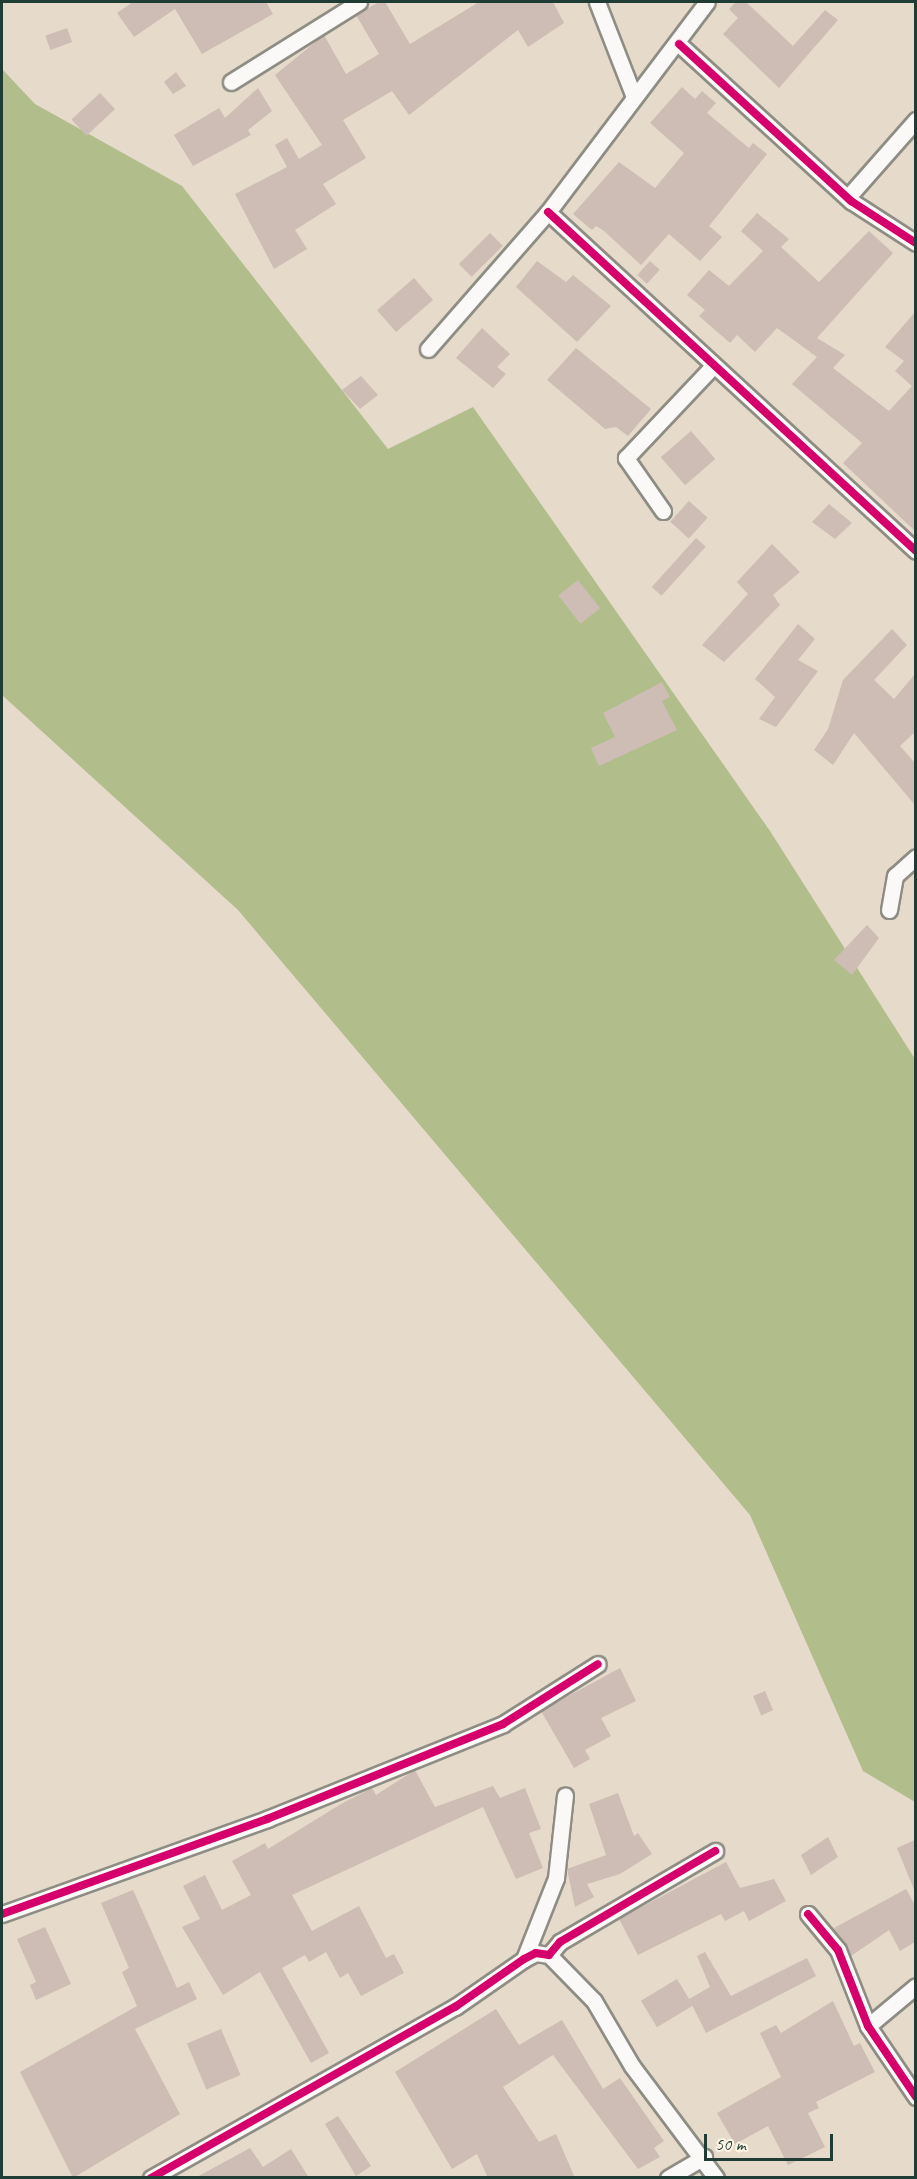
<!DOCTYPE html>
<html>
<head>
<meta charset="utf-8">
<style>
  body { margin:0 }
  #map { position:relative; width:917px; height:2179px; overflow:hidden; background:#e6daca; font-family:Caveat,sans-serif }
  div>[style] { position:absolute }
  .forest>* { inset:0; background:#b2bd8c }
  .building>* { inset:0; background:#cdbdb5; transform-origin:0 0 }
  .roads { filter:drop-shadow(2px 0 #8e8d84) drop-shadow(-2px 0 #8e8d84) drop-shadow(0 2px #8e8d84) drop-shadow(0 -2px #8e8d84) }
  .minor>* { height:15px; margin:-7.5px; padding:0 7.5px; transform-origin:7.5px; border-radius:7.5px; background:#fbf9f7 }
  .cycleway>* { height:8px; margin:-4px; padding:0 4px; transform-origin:4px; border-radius:4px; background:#d6006c }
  span { translate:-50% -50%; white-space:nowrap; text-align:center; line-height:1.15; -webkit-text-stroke:4.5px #fcf5e5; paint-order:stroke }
  .frame { position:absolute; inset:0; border:3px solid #1f3d34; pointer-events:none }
  .scale { position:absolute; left:704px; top:2134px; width:129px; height:27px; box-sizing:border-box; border:3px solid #1f3d34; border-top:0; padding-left:8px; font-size:18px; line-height:21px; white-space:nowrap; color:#1f3d34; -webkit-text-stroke:4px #fcf5e5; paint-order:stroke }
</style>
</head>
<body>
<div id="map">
  <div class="forest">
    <i style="clip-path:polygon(2px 69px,35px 104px,182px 186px,388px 449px,473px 407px,770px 831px,915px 1059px,915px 1802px,863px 1771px,750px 1515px,238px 910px,2px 695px)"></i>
  </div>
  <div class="building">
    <i style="clip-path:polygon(133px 2px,266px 2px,273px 14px,202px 54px,175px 9px,134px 37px,117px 13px)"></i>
    <i style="clip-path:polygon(379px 2px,385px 2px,410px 44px,479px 2px,553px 2px,564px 23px,528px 47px,518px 30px,409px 115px,392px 91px,343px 120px,366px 158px,323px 184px,336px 204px,295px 230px,307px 249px,274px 269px,235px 194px,287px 167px,275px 145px,287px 138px,299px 159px,322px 145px,275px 75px,324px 35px,346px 74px,379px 54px,356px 15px)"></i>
    <i style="clip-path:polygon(736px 2px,746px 2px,793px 46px,825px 10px,838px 20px,779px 88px,723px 34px,738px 18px,729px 9px)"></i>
    <i style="left:67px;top:28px;width:15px;height:23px;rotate:70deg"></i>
    <i style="clip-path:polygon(176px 72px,186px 86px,173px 94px,164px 82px)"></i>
    <i style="clip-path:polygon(682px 87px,695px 99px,702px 91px,716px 103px,707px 113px,749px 148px,753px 143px,767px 154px,709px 226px,722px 237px,700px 261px,669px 234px,641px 265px,604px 231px,596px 226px,592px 230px,573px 214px,619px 162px,655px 188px,684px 153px,650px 123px)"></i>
    <i style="clip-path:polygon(258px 88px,272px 111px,248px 130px,251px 135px,193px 166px,174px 135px,219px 108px,225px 118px)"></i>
    <i style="left:100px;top:93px;width:22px;height:39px;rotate:47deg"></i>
    <i style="clip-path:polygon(757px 213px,789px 239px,781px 247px,819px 282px,869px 231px,893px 253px,817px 338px,845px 355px,833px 368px,889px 411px,912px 386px,895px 371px,904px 361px,885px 347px,915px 312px,915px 531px,843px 463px,862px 443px,792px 384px,817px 357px,777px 328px,755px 352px,737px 335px,730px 343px,699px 316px,705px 310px,687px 295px,709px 270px,729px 286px,763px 251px,741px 231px)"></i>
    <i style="left:490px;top:233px;width:18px;height:44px;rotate:45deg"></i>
    <i style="clip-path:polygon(537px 261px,566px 282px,573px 275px,611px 306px,577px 342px,516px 287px)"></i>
    <i style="left:650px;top:261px;width:13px;height:19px;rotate:42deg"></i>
    <i style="left:414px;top:278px;width:29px;height:49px;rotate:49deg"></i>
    <i style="clip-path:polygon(482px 328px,510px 354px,497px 367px,506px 374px,493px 388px,456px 358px)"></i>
    <i style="clip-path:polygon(576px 348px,651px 409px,628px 436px,616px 427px,605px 429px,547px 380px)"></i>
    <i style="clip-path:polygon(361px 376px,378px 395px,360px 409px,342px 390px)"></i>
    <i style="left:691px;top:431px;width:37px;height:40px;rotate:49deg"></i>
    <i style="left:689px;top:501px;width:25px;height:28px;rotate:42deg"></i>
    <i style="clip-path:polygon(829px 504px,852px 523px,835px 539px,812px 522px)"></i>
    <i style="left:696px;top:538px;width:13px;height:66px;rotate:42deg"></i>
    <i style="clip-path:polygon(772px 544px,800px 572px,773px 595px,780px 605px,724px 662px,702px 645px,748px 594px,737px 582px)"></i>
    <i style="left:578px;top:580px;width:36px;height:25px;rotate:52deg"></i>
    <i style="clip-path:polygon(798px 624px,815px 639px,798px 660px,818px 671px,776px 727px,759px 719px,775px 697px,755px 679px)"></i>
    <i style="clip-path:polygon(892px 629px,907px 645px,874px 680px,894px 699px,915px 674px,915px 732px,900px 746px,915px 763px,915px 805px,854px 733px,833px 765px,814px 750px,828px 729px,843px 680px)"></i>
    <i style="clip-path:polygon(662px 682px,670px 697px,662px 701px,677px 730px,599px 766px,591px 748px,615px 737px,603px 713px)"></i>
    <i style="clip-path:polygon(867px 925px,879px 938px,852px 975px,834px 960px)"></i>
    <i style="clip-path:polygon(620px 1668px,636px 1701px,601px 1718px,611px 1736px,585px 1750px,590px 1759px,574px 1768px,541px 1711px)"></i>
    <i style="left:765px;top:1691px;width:21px;height:13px;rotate:67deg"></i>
    <i style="clip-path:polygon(415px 1770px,435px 1807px,493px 1786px,500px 1798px,525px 1788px,541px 1829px,529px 1833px,543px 1868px,516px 1879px,483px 1807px,292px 1895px,312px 1931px,359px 1906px,386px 1958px,394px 1954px,404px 1973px,361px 1996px,348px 1973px,340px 1978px,326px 1952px,309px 1962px,305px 1955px,282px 1968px,329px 2053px,311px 2063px,260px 1972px,223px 1995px,182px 1927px,200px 1919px,183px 1886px,205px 1875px,222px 1910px,251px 1895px,232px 1861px,265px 1843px,268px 1849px,341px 1804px,372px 1788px,376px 1795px)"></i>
    <i style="clip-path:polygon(618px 1793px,634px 1836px,638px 1833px,652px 1854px,620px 1874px,587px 1884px,594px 1897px,575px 1907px,567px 1869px,606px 1855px,589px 1804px)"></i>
    <i style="clip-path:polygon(828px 1837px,838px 1857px,811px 1875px,801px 1855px)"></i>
    <i style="clip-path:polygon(915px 1840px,915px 1892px,897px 1848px)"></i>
    <i style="clip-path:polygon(726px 1862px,740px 1888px,774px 1879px,786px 1901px,749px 1921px,744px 1911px,725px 1921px,721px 1914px,638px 1955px,619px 1919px)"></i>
    <i style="clip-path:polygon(906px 1889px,915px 1905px,915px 1942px,900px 1951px,889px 1930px,851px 1956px,834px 1928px)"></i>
    <i style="clip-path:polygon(133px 1890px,177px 1988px,189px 1982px,197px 1999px,135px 2029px,180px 2114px,73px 2178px,20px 2072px,137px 2006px,122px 1972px,129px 1968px,101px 1903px)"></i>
    <i style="clip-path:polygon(45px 1927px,71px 1984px,36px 2000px,30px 1985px,36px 1982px,17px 1939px)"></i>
    <i style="clip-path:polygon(705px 1952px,731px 1996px,807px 1958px,816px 1976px,706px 2033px,689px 1999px,710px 1987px,697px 1956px)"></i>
    <i style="left:677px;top:1979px;width:31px;height:42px;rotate:59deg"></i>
    <i style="clip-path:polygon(833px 2001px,854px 2046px,860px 2043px,875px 2072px,816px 2102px,819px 2108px,808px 2113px,825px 2147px,788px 2165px,768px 2126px,735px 2144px,717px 2113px,781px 2077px,760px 2033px,776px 2025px,781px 2033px)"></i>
    <i style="clip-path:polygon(496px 2009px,519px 2045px,562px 2020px,603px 2089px,620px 2078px,664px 2141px,654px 2148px,660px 2157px,638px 2169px,553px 2055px,503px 2087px,539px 2142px,556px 2134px,575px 2178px,488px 2178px,477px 2154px,452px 2169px,395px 2072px)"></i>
    <i style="left:221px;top:2029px;width:50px;height:37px;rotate:67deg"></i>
    <i style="clip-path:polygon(338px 2116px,371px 2166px,356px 2176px,325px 2124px)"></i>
    <i style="clip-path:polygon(250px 2148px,263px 2167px,291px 2149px,309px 2178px,195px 2178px)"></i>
  </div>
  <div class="roads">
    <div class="minor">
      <i style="left:597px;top:2px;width:102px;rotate:68.7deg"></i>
      <i style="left:679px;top:44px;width:233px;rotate:42.4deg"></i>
      <i style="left:851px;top:201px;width:77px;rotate:32.9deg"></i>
      <i style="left:231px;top:82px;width:151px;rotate:-32deg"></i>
      <i style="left:848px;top:197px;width:103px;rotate:-48.6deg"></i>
      <i style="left:548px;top:212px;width:500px;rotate:42.65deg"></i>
      <i style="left:428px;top:349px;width:182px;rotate:-48.8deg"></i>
      <i style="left:548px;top:212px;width:263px;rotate:-52.9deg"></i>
      <i style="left:663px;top:511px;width:65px;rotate:-124.9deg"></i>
      <i style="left:626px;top:458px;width:127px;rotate:-46.6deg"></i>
      <i style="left:889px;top:910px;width:35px;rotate:-80deg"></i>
      <i style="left:895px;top:876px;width:28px;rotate:-42deg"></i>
      <i style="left:2px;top:1914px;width:282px;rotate:-19.7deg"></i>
      <i style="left:267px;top:1819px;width:254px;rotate:-21.9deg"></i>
      <i style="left:503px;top:1724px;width:112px;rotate:-32.3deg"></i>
      <i style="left:808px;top:1914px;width:47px;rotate:50.2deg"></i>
      <i style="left:838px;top:1950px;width:82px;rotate:68.5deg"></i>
      <i style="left:868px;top:2026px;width:86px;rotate:55.9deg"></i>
      <i style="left:549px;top:1955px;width:64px;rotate:45.6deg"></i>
      <i style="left:594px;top:2001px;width:75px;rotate:59.7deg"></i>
      <i style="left:632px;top:2066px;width:140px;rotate:53.1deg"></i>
      <i style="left:524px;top:1959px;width:87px;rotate:-68.4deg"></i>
      <i style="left:556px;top:1878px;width:83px;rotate:-83.8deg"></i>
      <i style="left:868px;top:2026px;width:62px;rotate:-39.8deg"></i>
      <i style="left:151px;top:2178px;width:349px;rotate:-29.4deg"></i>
      <i style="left:455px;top:2007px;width:84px;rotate:-34.8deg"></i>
      <i style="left:524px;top:1959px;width:13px;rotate:-27deg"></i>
      <i style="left:536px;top:1953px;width:13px;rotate:9deg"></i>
      <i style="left:549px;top:1955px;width:17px;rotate:-50deg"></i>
      <i style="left:560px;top:1942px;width:180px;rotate:-30.4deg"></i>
      <i style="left:668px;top:2178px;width:42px;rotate:-30.3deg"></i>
    </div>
  </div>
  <div class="cycleway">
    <i style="left:679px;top:44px;width:233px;rotate:42.4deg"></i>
    <i style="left:851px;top:201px;width:77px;rotate:32.9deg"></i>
    <i style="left:548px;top:212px;width:500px;rotate:42.65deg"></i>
    <i style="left:2px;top:1914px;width:282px;rotate:-19.7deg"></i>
    <i style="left:267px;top:1819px;width:254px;rotate:-21.9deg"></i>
    <i style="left:503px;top:1724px;width:112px;rotate:-32.3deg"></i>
    <i style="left:808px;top:1914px;width:47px;rotate:50.2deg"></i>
    <i style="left:838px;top:1950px;width:82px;rotate:68.5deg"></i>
    <i style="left:868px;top:2026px;width:86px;rotate:55.9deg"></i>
    <i style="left:151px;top:2178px;width:349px;rotate:-29.4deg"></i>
    <i style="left:455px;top:2007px;width:84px;rotate:-34.8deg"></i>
    <i style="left:524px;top:1959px;width:13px;rotate:-27deg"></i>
    <i style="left:536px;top:1953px;width:13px;rotate:9deg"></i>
    <i style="left:549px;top:1955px;width:17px;rotate:-50deg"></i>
    <i style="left:560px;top:1942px;width:180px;rotate:-30.4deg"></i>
  </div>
  <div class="frame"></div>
  <div class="scale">50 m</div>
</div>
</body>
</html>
